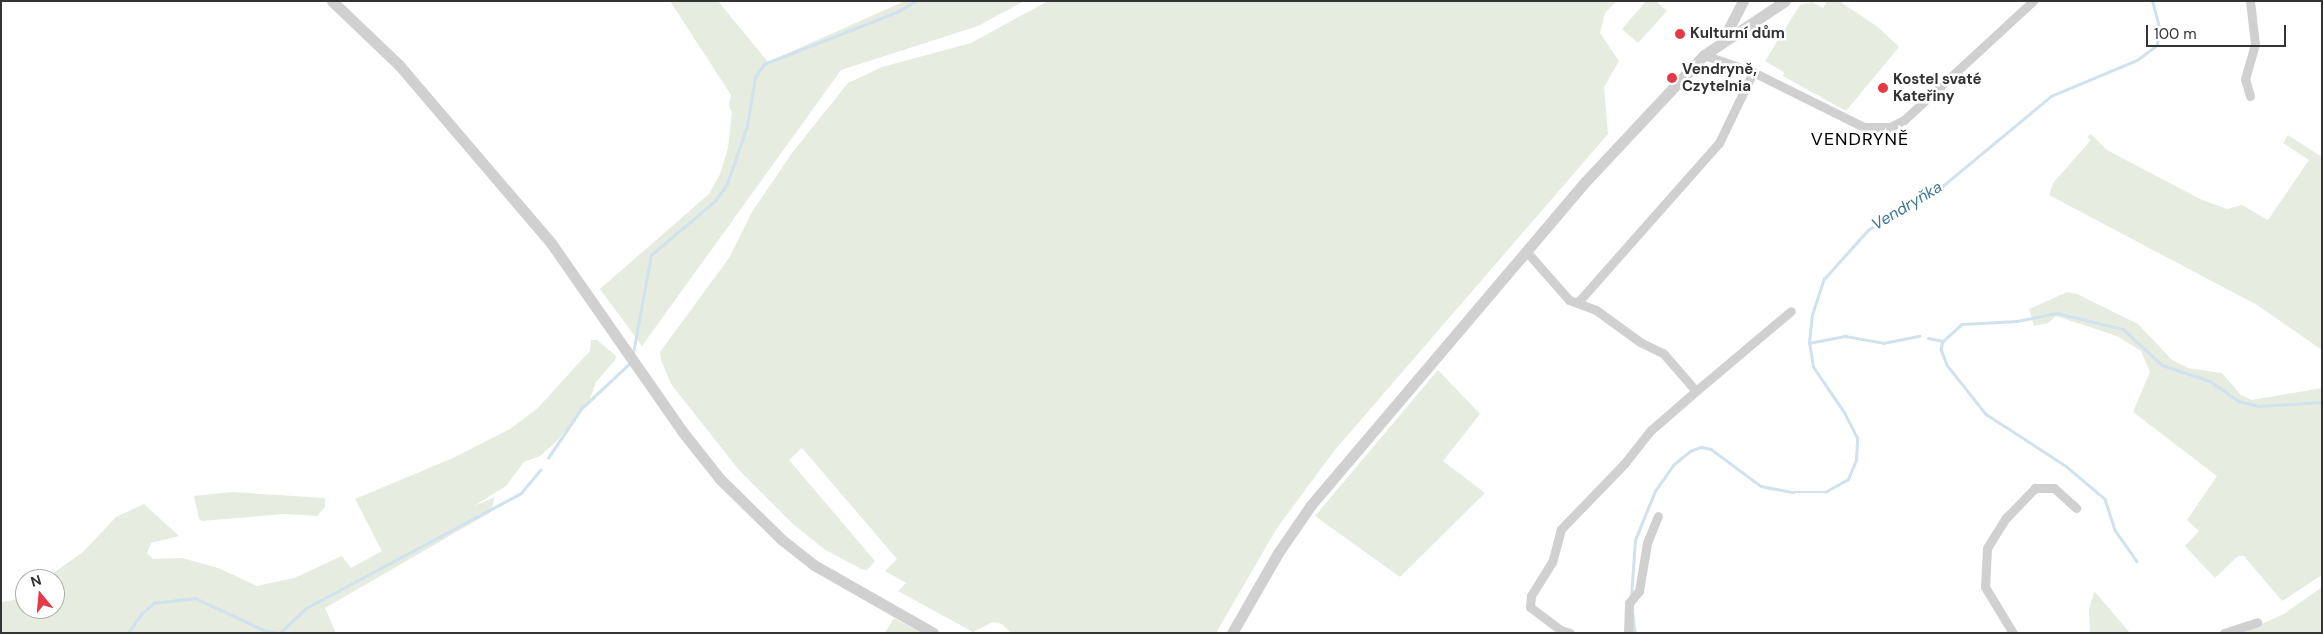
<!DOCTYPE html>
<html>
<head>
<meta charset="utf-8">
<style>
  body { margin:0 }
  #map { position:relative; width:2323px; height:634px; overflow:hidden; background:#fff; font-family:"DM Sans",sans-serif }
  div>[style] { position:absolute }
  .green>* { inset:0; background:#e6ecdf }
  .stream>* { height:2.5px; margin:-1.25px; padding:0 1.25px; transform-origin:1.25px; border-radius:1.25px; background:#cfe2ee }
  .minor>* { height:9px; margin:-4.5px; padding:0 4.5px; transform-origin:4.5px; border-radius:4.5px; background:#d0d0d0 }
  .tertiary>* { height:11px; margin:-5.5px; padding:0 5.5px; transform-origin:5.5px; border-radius:5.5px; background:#d0d0d0 }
  .dots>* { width:14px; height:14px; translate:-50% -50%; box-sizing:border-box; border:2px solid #fff; border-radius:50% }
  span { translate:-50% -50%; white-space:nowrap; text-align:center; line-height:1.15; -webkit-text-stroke:5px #fff; paint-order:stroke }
  .poi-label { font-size:15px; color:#333; font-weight:700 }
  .left { translate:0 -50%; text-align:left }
  .water-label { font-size:16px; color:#3f7597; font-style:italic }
  .quarter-label { font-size:18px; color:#000; letter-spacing:1px }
  .frame { position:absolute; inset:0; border:2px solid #333; pointer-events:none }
  .north { position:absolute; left:15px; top:569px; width:50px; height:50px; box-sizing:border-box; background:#fff; border:1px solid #adadad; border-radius:50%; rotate:343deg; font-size:14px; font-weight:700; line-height:20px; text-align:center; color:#333 }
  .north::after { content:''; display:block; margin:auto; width:18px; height:22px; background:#e63946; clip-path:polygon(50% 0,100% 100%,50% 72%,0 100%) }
  .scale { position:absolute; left:2146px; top:25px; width:140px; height:22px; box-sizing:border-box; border:2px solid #333; border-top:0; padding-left:6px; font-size:15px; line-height:18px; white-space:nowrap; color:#333; -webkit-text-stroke:4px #fff; paint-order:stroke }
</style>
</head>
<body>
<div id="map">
  <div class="green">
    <i style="clip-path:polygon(670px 1px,718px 1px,768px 62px,905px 1px,1024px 1px,978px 26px,841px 70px,642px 346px,600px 289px,709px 194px,720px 174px,728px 148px,732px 112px,729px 106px,731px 95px)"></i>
    <i style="clip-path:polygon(1048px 1px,1617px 1px,1605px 13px,1600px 33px,1619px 61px,1604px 87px,1608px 134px,1334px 451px,1277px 528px,1216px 633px,1011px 633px,1002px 624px,993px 622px,973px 632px,898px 591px,906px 583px,885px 571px,897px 559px,802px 448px,789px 460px,875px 561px,867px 570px,861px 569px,824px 549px,793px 524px,739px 470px,671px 384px,661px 360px,660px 352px,729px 258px,752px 212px,792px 153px,848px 83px,882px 67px,971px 43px)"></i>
    <i style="clip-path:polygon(1646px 1px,1656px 1px,1667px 11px,1638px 43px,1622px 29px)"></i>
    <i style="clip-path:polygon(1827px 1px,1839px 1px,1878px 27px,1899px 47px,1846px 111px,1783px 76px,1784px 72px,1765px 61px,1800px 5px,1812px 2px,1823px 8px)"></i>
    <i style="clip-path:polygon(2091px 134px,2107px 150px,2200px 199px,2227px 209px,2242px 205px,2268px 220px,2309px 160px,2283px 143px,2288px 135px,2322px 157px,2322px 350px,2257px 305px,2049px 195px,2053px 183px,2091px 140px,2087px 137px)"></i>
    <i style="clip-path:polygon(2067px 292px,2077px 294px,2138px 324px,2172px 360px,2188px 368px,2222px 373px,2241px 395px,2252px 400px,2322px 388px,2322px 575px,2282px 601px,2244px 556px,2238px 556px,2215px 578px,2185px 546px,2199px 531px,2187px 520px,2217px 476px,2133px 412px,2150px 372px,2141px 351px,2117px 336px,2056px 316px,2048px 323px,2034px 326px,2029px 309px)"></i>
    <i style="clip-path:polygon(591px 340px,597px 340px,616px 356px,615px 360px,596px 382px,590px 399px,557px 441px,540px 456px,524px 462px,506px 486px,474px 506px,495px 497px,491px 512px,325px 608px,336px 633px,1px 633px,1px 602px,14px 600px,25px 593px,25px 609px,55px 609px,55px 579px,45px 579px,83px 552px,116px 517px,144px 504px,179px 536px,151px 543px,147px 553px,153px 559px,182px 558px,218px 568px,257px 586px,294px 578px,342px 556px,351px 568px,382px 551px,355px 499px,453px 458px,510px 429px,538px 408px,576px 366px,590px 351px)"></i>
    <i style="clip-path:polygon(1438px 370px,1480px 414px,1443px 461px,1485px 493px,1400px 577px,1315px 516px)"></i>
    <i style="clip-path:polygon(232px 492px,325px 498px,325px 507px,317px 516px,284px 514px,202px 521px,199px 519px,194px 496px)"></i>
    <i style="clip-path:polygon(2322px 587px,2322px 633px,2241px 633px,2284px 614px)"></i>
    <i style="clip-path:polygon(2094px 592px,2096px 593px,2130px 633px,2090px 633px,2089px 610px)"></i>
    <i style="clip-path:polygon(894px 618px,921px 633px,885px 633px)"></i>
  </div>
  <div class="stream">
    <i style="left:1928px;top:338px;width:15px;rotate:11deg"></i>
    <i style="left:1943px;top:341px;width:25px;rotate:-42deg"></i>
    <i style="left:1962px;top:324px;width:55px;rotate:-3.1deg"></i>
    <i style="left:2017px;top:321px;width:41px;rotate:-11.3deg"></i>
    <i style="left:2057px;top:313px;width:68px;rotate:13.6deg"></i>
    <i style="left:2123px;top:329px;width:53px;rotate:42.7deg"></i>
    <i style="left:2162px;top:365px;width:51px;rotate:18.4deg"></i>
    <i style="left:2210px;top:381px;width:35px;rotate:35deg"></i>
    <i style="left:2239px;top:401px;width:21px;rotate:14deg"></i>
    <i style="left:2259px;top:406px;width:63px;rotate:-3.6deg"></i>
    <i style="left:1943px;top:341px;width:8px;rotate:104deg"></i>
    <i style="left:1941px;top:349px;width:17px;rotate:69deg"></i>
    <i style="left:1947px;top:365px;width:63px;rotate:51.5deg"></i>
    <i style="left:1986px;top:414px;width:95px;rotate:33deg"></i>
    <i style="left:2066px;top:466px;width:51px;rotate:40.2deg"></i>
    <i style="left:2105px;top:499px;width:33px;rotate:72deg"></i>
    <i style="left:2115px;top:530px;width:38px;rotate:55deg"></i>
    <i style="left:1809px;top:343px;width:37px;rotate:-11deg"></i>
    <i style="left:1845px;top:336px;width:39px;rotate:10deg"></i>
    <i style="left:1883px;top:343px;width:37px;rotate:-11deg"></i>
    <i style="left:633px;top:353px;width:100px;rotate:-79.6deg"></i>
    <i style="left:651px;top:255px;width:84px;rotate:-40.2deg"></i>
    <i style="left:715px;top:201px;width:21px;rotate:-55deg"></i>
    <i style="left:727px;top:184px;width:61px;rotate:-71deg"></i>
    <i style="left:747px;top:126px;width:50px;rotate:-80.7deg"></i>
    <i style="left:755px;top:77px;width:16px;rotate:-55deg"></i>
    <i style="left:764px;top:64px;width:143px;rotate:-21.4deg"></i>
    <i style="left:897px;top:12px;width:21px;rotate:-31deg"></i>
    <i style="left:548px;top:458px;width:59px;rotate:-56deg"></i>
    <i style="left:581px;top:409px;width:66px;rotate:-43.2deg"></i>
    <i style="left:1631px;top:597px;width:57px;rotate:-86deg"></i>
    <i style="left:1635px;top:540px;width:53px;rotate:-67.8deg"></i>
    <i style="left:1655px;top:491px;width:32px;rotate:-55deg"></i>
    <i style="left:1673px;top:465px;width:22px;rotate:-39deg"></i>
    <i style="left:1690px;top:451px;width:12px;rotate:-20deg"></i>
    <i style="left:1701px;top:447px;width:10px;rotate:11deg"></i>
    <i style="left:1711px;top:449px;width:62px;rotate:36.5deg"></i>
    <i style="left:1761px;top:486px;width:33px;rotate:11deg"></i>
    <i style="left:1793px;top:492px;width:32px"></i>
    <i style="left:1825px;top:492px;width:26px;rotate:-29deg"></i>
    <i style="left:1848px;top:479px;width:21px;rotate:-67deg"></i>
    <i style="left:1856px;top:460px;width:22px;rotate:-87deg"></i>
    <i style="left:1857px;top:438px;width:27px;rotate:-117deg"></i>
    <i style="left:1845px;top:414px;width:57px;rotate:-124.2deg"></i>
    <i style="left:1813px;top:367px;width:24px;rotate:-99deg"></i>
    <i style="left:1809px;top:343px;width:28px;rotate:-84deg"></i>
    <i style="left:1812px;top:315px;width:38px;rotate:-72deg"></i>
    <i style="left:1824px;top:279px;width:66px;rotate:-48.1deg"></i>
    <i style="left:1868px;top:230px;width:40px;rotate:-34deg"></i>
    <i style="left:1901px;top:208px;width:35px;rotate:-24deg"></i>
    <i style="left:1933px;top:194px;width:153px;rotate:-39.7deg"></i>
    <i style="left:2051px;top:96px;width:93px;rotate:-22.7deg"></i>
    <i style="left:2137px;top:60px;width:25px;rotate:-37deg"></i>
    <i style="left:2157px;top:45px;width:18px;rotate:-84deg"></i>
    <i style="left:2159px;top:27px;width:27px;rotate:-105deg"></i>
    <i style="left:1633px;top:615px;width:18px;rotate:84deg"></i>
    <i style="left:128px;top:633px;width:24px;rotate:-55deg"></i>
    <i style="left:142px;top:613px;width:16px;rotate:-40deg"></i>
    <i style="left:154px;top:603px;width:41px;rotate:-7deg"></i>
    <i style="left:195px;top:598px;width:76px;rotate:24.9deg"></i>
    <i style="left:264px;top:630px;width:14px;rotate:12deg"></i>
    <i style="left:280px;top:633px;width:36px;rotate:-44deg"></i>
    <i style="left:306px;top:608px;width:244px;rotate:-28.1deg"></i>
    <i style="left:521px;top:493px;width:30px;rotate:-50deg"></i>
  </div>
  <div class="minor">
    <i style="left:1704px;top:55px;width:52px;rotate:19.1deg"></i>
    <i style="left:1753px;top:72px;width:124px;rotate:26.4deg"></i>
    <i style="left:1864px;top:127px;width:26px"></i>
    <i style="left:1890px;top:127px;width:16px;rotate:-27deg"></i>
    <i style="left:1904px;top:120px;width:176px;rotate:-42.7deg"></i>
    <i style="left:2250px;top:96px;width:18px;rotate:-106deg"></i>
    <i style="left:2245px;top:79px;width:36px;rotate:-74deg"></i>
    <i style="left:2255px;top:44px;width:43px;rotate:-96.6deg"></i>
    <i style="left:1526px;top:251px;width:65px;rotate:48.7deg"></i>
    <i style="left:1569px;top:300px;width:29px;rotate:20deg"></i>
    <i style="left:1596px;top:310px;width:54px;rotate:36deg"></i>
    <i style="left:1640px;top:342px;width:25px;rotate:26deg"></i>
    <i style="left:1663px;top:353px;width:50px;rotate:49deg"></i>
    <i style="left:1696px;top:391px;width:61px;rotate:139deg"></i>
    <i style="left:1650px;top:431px;width:42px;rotate:128.2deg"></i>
    <i style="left:1624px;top:464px;width:91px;rotate:134.1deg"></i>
    <i style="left:1561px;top:529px;width:34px;rotate:105deg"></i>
    <i style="left:1552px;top:562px;width:40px;rotate:122deg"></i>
    <i style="left:1531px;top:596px;width:11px;rotate:95deg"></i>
    <i style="left:1530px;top:607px;width:38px;rotate:37deg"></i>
    <i style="left:1560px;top:630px;width:10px;rotate:17deg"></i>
    <i style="left:1579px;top:301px;width:211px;rotate:-48.5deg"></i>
    <i style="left:1719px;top:143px;width:79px;rotate:-64.4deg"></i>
    <i style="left:1696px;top:391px;width:124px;rotate:-40.1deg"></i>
    <i style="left:1628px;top:633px;width:30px;rotate:-88deg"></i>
    <i style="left:1629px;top:603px;width:16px;rotate:-50deg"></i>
    <i style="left:1639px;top:591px;width:49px;rotate:-80.5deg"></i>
    <i style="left:1647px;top:543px;width:29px;rotate:-68deg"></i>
    <i style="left:2013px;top:633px;width:54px;rotate:-121.3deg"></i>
    <i style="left:1985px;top:587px;width:39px;rotate:-87deg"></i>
    <i style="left:1987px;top:548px;width:36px;rotate:-58deg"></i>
    <i style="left:2006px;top:518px;width:42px;rotate:-46deg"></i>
    <i style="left:2035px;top:488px;width:19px"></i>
    <i style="left:2054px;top:488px;width:30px;rotate:42deg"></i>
    <i style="left:2224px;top:633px;width:35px;rotate:-18deg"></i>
  </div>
  <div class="tertiary">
    <i style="left:332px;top:1px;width:93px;rotate:43.7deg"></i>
    <i style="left:399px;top:65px;width:234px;rotate:49.5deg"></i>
    <i style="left:551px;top:243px;width:229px;rotate:55.1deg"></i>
    <i style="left:682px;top:431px;width:61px;rotate:51.6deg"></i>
    <i style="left:720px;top:479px;width:86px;rotate:44.5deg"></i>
    <i style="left:781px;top:539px;width:42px;rotate:38.2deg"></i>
    <i style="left:814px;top:565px;width:137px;rotate:29.7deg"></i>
    <i style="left:1723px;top:40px;width:44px;rotate:-62.9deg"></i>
    <i style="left:1232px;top:633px;width:92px;rotate:-60.1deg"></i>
    <i style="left:1278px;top:553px;width:58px;rotate:-55.5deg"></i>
    <i style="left:1311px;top:505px;width:424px;rotate:-49.7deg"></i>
    <i style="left:1585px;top:182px;width:174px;rotate:-46.9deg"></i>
    <i style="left:1704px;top:55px;width:97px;rotate:-33.7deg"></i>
  </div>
  <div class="dots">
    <i style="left:1680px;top:34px;background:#e63946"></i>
    <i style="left:1672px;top:78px;background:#e63946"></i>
    <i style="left:1883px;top:88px;background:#e63946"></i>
  </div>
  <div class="poi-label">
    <span class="left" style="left:1690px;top:34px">Kulturní dům</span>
    <span class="left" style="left:1682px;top:78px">Vendryně,<br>Czytelnia</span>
    <span class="left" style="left:1893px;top:88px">Kostel svaté<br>Kateřiny</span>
  </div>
  <div class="water-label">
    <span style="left:1907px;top:206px;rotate:-31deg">Vendryňka</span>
  </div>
  <div class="quarter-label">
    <span style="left:1860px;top:139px">VENDRYNĚ</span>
  </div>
  <div class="frame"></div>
  <div class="north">N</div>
  <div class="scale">100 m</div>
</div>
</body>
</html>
